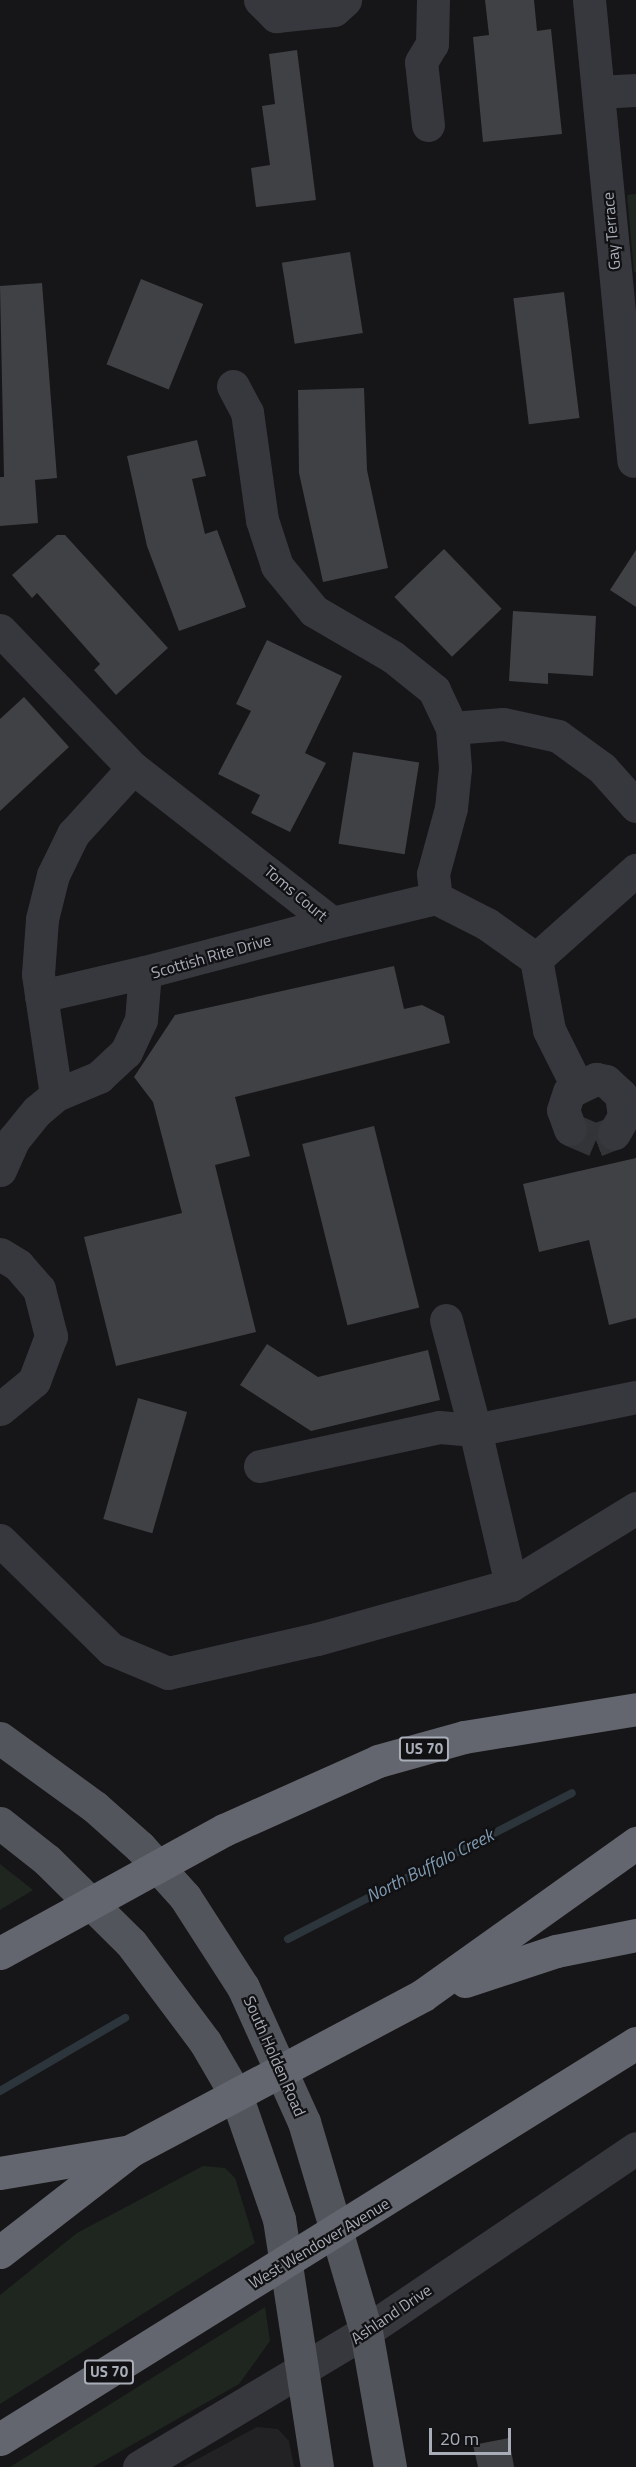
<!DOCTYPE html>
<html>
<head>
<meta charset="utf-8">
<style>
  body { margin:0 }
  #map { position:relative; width:636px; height:2467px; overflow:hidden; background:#161618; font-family:"Titillium Web",sans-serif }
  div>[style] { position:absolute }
  .built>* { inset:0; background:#222225 }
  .green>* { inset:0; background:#1e261f }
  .stream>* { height:8px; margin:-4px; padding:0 4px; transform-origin:4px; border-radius:4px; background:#2c353c }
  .building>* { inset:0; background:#404145; transform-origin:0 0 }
  .minor-tunnel>* { height:33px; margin-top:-16.5px; transform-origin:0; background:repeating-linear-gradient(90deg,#333438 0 33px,transparent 0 49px) }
  .minor>* { height:33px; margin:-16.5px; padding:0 16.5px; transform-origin:16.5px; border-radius:16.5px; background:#37383d }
  .major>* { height:33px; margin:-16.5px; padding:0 16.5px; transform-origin:16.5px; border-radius:16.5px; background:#53555c }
  .highway>* { height:33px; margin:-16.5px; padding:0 16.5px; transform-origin:16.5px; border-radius:16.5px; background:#63666e }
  span { translate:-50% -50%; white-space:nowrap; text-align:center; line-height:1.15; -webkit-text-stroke:4.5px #111113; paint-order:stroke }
  .shield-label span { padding:2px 4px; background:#111113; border:2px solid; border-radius:4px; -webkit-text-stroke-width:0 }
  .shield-label { font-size:15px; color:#a8adb8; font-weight:700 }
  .street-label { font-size:16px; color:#a8adb8 }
  .water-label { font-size:18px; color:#7f9bb3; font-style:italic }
  .scale { position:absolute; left:429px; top:2428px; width:82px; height:27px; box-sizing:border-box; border:3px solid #a8adb8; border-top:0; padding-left:8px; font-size:18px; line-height:21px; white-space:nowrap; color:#a8adb8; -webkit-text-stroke:4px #111113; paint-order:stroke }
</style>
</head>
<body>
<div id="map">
  <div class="built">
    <i style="clip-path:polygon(257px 2427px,278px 2429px,289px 2441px,294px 2467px,183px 2467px)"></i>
  </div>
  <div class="green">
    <i style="clip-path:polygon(636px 194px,636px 272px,634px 272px,627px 195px)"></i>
    <i style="clip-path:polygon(0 1864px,33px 1890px,0 1910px)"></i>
    <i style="clip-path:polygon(203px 2166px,225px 2168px,235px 2178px,255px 2243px,0 2404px,0 2295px,77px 2233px)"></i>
    <i style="clip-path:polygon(265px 2307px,270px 2341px,239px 2384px,93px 2467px,10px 2467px)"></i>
  </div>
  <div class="stream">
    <i style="left:288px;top:1939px;width:319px;rotate:-27.2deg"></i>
    <i style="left:0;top:2091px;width:145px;rotate:-30.3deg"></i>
  </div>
  <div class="building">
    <i style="clip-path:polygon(485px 0,534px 0,537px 31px,551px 29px,562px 134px,483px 142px,473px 37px,489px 35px)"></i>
    <i style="clip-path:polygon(297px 50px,316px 200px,256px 207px,251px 168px,270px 165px,262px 106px,275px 104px,269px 54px)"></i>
    <i style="left:350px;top:252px;width:82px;height:69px;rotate:81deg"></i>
    <i style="left:141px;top:279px;width:67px;height:92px;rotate:22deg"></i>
    <i style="clip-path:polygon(42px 283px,57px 478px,35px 480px,38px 523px,0 526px,0 477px,4px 477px,0 286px)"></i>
    <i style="left:564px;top:292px;width:127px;height:51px;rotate:83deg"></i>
    <i style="clip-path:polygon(364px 388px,367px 470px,388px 568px,323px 582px,299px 473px,298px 390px)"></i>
    <i style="clip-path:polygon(197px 440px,206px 476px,192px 479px,205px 534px,217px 530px,246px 607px,179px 631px,147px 546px,127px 456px)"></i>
    <i style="clip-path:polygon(57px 535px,65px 535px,168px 648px,116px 695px,94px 670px,100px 664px,37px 593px,32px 598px,12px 575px)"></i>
    <i style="left:444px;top:549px;width:83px;height:69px;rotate:46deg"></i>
    <i style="clip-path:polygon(636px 550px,636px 607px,610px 590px)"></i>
    <i style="clip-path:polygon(513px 611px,596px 616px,593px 676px,548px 673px,548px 684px,509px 681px)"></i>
    <i style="clip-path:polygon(267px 640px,342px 676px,305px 753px,326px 763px,290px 832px,251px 813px,260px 795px,218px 774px,251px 711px,236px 704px)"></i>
    <i style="clip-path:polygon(24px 697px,69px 747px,0 811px,0 719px)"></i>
    <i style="left:353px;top:752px;width:67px;height:93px;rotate:9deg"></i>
    <i style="clip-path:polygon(394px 966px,404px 1009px,422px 1005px,444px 1016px,450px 1043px,235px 1097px,250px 1156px,215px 1165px,256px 1332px,116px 1366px,84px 1237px,182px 1213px,153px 1102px,134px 1077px,175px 1015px)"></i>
    <i style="left:374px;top:1126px;width:187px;height:74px;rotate:76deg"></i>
    <i style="clip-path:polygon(636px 1158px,636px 1318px,609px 1325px,589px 1240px,539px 1252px,523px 1184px)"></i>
    <i style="clip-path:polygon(267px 1344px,318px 1377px,428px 1350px,440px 1400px,311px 1431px,240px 1385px)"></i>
    <i style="left:138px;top:1398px;width:51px;height:126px;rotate:16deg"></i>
    <i style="clip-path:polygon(509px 2438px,514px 2467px,478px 2467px,473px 2445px)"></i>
  </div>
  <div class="minor-tunnel">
    <i style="left:570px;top:1129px;width:28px;rotate:23deg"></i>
    <i style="left:596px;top:1140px;width:19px;rotate:-21deg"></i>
  </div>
  <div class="minor">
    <i style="left:260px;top:0;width:23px;rotate:45deg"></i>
    <i style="left:276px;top:16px;width:58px;rotate:-5.9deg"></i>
    <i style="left:334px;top:10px;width:15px;rotate:-42deg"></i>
    <i style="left:589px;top:0;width:463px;rotate:84.5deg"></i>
    <i style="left:598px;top:92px;width:38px;rotate:-3deg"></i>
    <i style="left:428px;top:125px;width:63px;rotate:-96.3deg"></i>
    <i style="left:421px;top:62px;width:21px;rotate:-59deg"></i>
    <i style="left:432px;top:44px;width:44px;rotate:-88.7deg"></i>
    <i style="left:233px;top:386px;width:30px;rotate:62deg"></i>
    <i style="left:247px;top:412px;width:109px;rotate:82.1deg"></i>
    <i style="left:262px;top:520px;width:48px;rotate:71.9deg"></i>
    <i style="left:277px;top:566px;width:58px;rotate:50.6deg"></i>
    <i style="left:314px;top:611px;width:91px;rotate:30.2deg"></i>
    <i style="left:393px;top:657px;width:53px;rotate:38.8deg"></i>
    <i style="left:434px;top:690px;width:42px;rotate:64.7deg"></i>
    <i style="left:452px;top:728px;width:40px;rotate:85.7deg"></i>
    <i style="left:455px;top:768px;width:40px;rotate:95.7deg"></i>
    <i style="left:451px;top:808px;width:68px;rotate:105.3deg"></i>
    <i style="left:433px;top:874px;width:24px;rotate:83deg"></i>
    <i style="left:0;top:630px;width:192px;rotate:46.1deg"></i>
    <i style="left:133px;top:768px;width:252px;rotate:37.9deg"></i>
    <i style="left:332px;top:923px;width:107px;rotate:-13.5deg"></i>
    <i style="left:436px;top:898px;width:57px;rotate:27deg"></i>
    <i style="left:487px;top:924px;width:60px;rotate:35.5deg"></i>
    <i style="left:536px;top:959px;width:134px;rotate:-41.7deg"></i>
    <i style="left:452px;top:728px;width:51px;rotate:-4.5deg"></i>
    <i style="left:503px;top:724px;width:56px;rotate:12.3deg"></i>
    <i style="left:558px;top:736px;width:54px;rotate:36deg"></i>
    <i style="left:602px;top:768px;width:51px;rotate:48.2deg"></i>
    <i style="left:536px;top:959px;width:72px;rotate:79.6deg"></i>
    <i style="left:549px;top:1030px;width:60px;rotate:63.4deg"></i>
    <i style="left:41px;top:996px;width:107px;rotate:-13deg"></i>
    <i style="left:56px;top:1095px;width:122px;rotate:-98.5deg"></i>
    <i style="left:38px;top:974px;width:55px;rotate:-85.8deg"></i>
    <i style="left:42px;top:919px;width:45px;rotate:-76deg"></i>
    <i style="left:53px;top:875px;width:46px;rotate:-64deg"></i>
    <i style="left:73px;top:834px;width:89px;rotate:-47.7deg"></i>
    <i style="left:570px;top:1129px;width:20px;rotate:-110deg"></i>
    <i style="left:563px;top:1110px;width:19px;rotate:-72deg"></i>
    <i style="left:569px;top:1092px;width:30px;rotate:-26deg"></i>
    <i style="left:596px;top:1079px;width:10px;rotate:11deg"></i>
    <i style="left:606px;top:1081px;width:21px;rotate:43deg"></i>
    <i style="left:621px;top:1095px;width:21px;rotate:82deg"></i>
    <i style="left:624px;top:1116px;width:20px;rotate:120deg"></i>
    <i style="left:0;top:1170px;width:34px;rotate:-66deg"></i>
    <i style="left:14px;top:1139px;width:36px;rotate:-51deg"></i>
    <i style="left:37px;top:1111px;width:25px;rotate:-40deg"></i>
    <i style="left:56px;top:1095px;width:47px;rotate:-22.7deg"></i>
    <i style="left:99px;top:1077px;width:37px;rotate:-43deg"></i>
    <i style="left:126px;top:1052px;width:35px;rotate:-65deg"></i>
    <i style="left:141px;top:1020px;width:48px;rotate:-85.2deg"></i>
    <i style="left:145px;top:972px;width:193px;rotate:-14.7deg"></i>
    <i style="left:0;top:1254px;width:21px;rotate:31deg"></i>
    <i style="left:18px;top:1265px;width:32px;rotate:49deg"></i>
    <i style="left:39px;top:1289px;width:49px;rotate:75.7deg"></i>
    <i style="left:51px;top:1336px;width:48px;rotate:110.7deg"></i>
    <i style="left:34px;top:1381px;width:44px;rotate:140.5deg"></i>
    <i style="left:446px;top:1320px;width:114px;rotate:75.2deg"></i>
    <i style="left:475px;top:1430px;width:164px;rotate:-11.6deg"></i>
    <i style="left:260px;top:1466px;width:183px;rotate:-12.3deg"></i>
    <i style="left:439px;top:1427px;width:36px;rotate:5deg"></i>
    <i style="left:475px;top:1430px;width:159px;rotate:76.9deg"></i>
    <i style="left:0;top:1540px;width:156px;rotate:44.5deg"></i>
    <i style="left:111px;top:1649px;width:62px;rotate:22.8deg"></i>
    <i style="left:168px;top:1673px;width:153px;rotate:-12.9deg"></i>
    <i style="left:317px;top:1639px;width:201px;rotate:-15.6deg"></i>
    <i style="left:511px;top:1585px;width:147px;rotate:-31.6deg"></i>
    <i style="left:139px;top:2467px;width:265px;rotate:-30.9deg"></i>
    <i style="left:366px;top:2331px;width:326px;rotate:-34.1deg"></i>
  </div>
  <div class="major">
    <i style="left:0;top:1738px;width:117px;rotate:36deg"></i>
    <i style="left:95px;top:1807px;width:60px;rotate:41.6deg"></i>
    <i style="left:140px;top:1847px;width:67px;rotate:48deg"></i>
    <i style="left:185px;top:1897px;width:107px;rotate:57.2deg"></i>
    <i style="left:243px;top:1987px;width:148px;rotate:65.7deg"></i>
    <i style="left:304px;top:2122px;width:218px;rotate:73.5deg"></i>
    <i style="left:366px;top:2331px;width:138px;rotate:80deg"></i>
    <i style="left:0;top:1823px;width:60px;rotate:38.2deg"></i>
    <i style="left:47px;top:1860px;width:118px;rotate:44.7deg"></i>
    <i style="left:131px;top:1943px;width:124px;rotate:53.2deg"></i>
    <i style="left:205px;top:2042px;width:61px;rotate:59.7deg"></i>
    <i style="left:236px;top:2095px;width:131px;rotate:70.9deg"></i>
    <i style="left:279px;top:2219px;width:251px;rotate:81.3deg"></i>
  </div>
  <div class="highway">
    <i style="left:0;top:1953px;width:256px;rotate:-28.8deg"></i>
    <i style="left:224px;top:1830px;width:169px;rotate:-24.1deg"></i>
    <i style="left:378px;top:1761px;width:89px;rotate:-15.6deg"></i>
    <i style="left:464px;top:1737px;width:174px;rotate:-9.2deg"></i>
    <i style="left:465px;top:1981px;width:96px;rotate:-18.2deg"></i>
    <i style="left:556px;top:1951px;width:82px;rotate:-11.3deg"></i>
    <i style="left:0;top:2173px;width:127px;rotate:-9.5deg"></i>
    <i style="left:0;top:2252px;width:165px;rotate:-37.8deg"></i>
    <i style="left:130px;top:2151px;width:332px;rotate:-28deg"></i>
    <i style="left:423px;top:1995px;width:262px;rotate:-35.5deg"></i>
    <i style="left:0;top:2439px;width:749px;rotate:-31.91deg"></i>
  </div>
  <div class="shield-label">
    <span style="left:424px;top:1749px">US 70</span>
    <span style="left:109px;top:2372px">US 70</span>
  </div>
  <div class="street-label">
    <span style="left:611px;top:231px;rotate:-95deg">Gay Terrace</span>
    <span style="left:296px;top:893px;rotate:40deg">Toms Court</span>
    <span style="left:211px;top:956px;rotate:-16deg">Scottish Rite Drive</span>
    <span style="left:275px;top:2056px;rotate:66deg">South Holden Road</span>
    <span style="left:319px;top:2243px;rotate:-31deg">West Wendover Avenue</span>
    <span style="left:391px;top:2314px;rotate:-34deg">Ashland Drive</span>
  </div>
  <div class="water-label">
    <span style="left:430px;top:1866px;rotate:-27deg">North Buffalo Creek</span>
  </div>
  <div class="scale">20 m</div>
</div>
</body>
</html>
